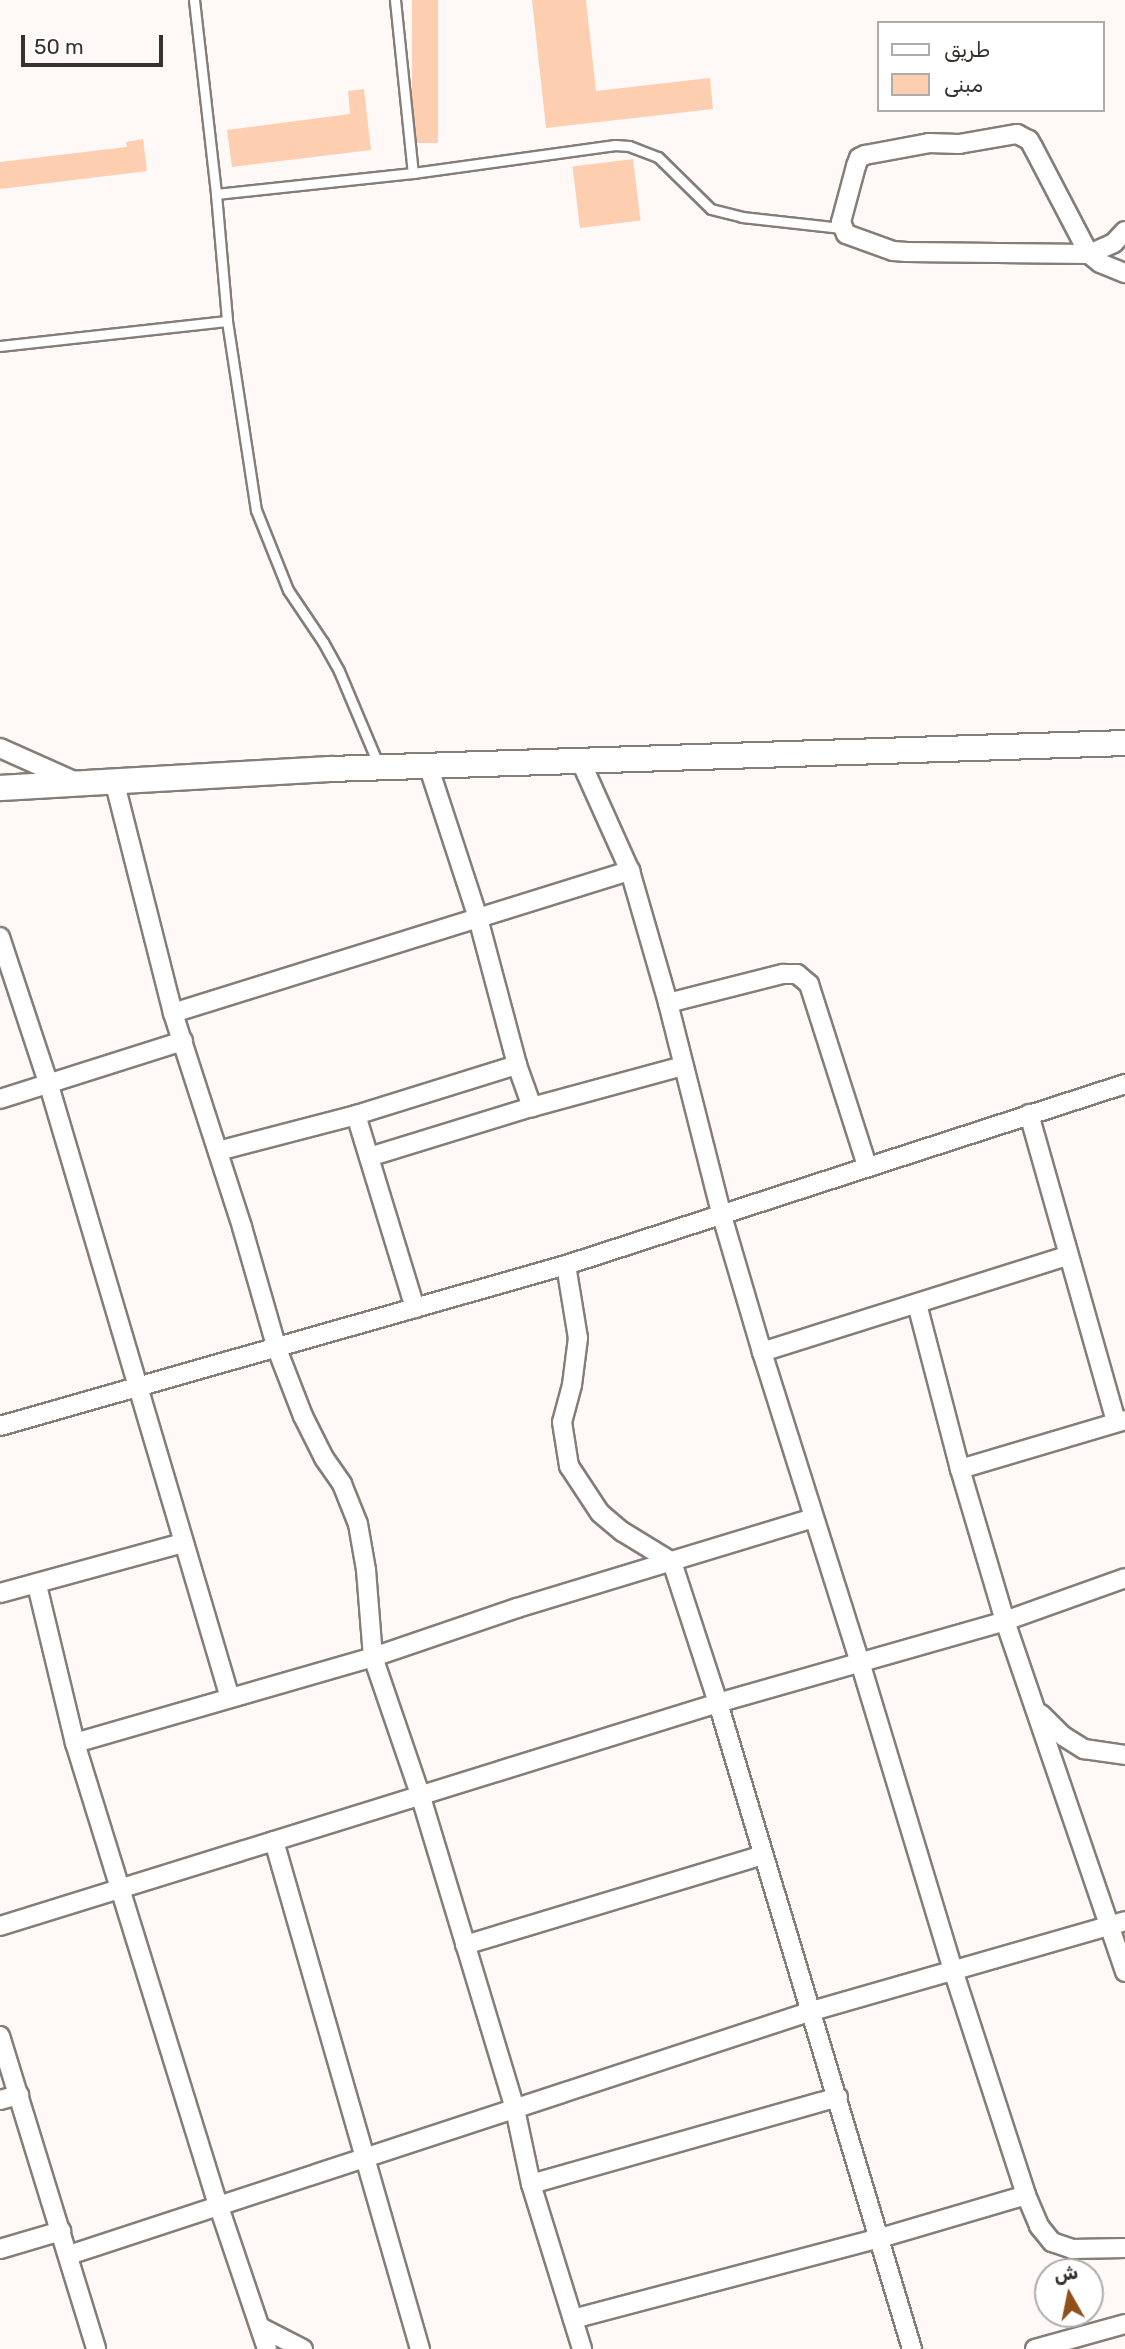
<!DOCTYPE html>
<html>
<head>
<meta charset="utf-8">
<style>
  body { margin:0 }
  #map { position:relative; width:1125px; height:2349px; overflow:hidden; background:#fef9f6; font-family:Rubik,"Noto Naskh Arabic",sans-serif }
  div>[style] { position:absolute }
  .building>* { inset:0; background:#fdcfb0; transform-origin:0 0 }
  .roads { filter:drop-shadow(2px 0 #847d78) drop-shadow(-2px 0 #847d78) drop-shadow(0 2px #847d78) drop-shadow(0 -2px #847d78) }
  .lane>* { height:9px; margin:-4.5px; padding:0 4.5px; transform-origin:4.5px; border-radius:4.5px; background:#fff }
  .street>* { height:18px; margin:-9px; padding:0 9px; transform-origin:9px; border-radius:9px; background:#fff }
  .secondary>* { height:24px; margin:-12px; padding:0 12px; transform-origin:12px; border-radius:12px; background:#fff }
  span { translate:-50% -50%; white-space:nowrap; text-align:center; line-height:1.15; -webkit-text-stroke:5px #fff; paint-order:stroke }
  .legend { position:absolute; left:877px; top:21px; width:228px; height:91px; box-sizing:border-box; background:#fff; border:2px solid #aeadac; margin:0; padding:9px 12px; list-style:none; font-size:21px; color:#34312f }
  .legend li { display:flex; align-items:center; gap:14px; height:35px }
  .legend b { width:35px; border:2px solid #aeadac }
  .north { position:absolute; left:1034px; top:2258px; width:70px; height:70px; box-sizing:border-box; background:#fff; border:2px solid #aeadac; border-radius:50%; rotate:351deg; font-size:19px; font-weight:700; line-height:28px; text-align:center; color:#34312f }
  .north::after { content:''; display:block; margin:auto; width:24px; height:32px; background:#905019; clip-path:polygon(50% 0,100% 100%,50% 72%,0 100%) }
  .scale { position:absolute; left:21px; top:35px; width:142px; height:32px; box-sizing:border-box; border:4px solid #34312f; border-top:0; padding-left:9px; font-size:21px; line-height:24px; white-space:nowrap; color:#34312f; -webkit-text-stroke:5px #fff; paint-order:stroke }
</style>
</head>
<body>
<div id="map">
  <div class="building">
    <i style="left:412px;top:0;width:26px;height:143px"></i>
    <i style="clip-path:polygon(532px 0,586px 0,596px 91px,710px 78px,713px 109px,546px 128px)"></i>
    <i style="clip-path:polygon(364px 89px,371px 150px,232px 167px,227px 130px,350px 114px,348px 91px)"></i>
    <i style="clip-path:polygon(143px 139px,147px 171px,0 189px,0 162px,127px 147px,126px 142px)"></i>
    <i style="left:633px;top:159px;width:62px;height:61px;rotate:83deg"></i>
  </div>
  <div class="roads">
    <div class="lane">
      <i style="left:194px;top:0;width:195px;rotate:83.5deg"></i>
      <i style="left:216px;top:194px;width:127px;rotate:85deg"></i>
      <i style="left:227px;top:321px;width:191px;rotate:81.3deg"></i>
      <i style="left:256px;top:510px;width:86px;rotate:68.2deg"></i>
      <i style="left:288px;top:590px;width:63px;rotate:56.1deg"></i>
      <i style="left:323px;top:642px;width:33px;rotate:61deg"></i>
      <i style="left:339px;top:671px;width:101px;rotate:67.2deg"></i>
      <i style="left:395px;top:0;width:174px;rotate:84.1deg"></i>
      <i style="left:216px;top:194px;width:198px;rotate:-6.1deg"></i>
      <i style="left:413px;top:173px;width:204px;rotate:-7.9deg"></i>
      <i style="left:615px;top:145px;width:14px;rotate:4deg"></i>
      <i style="left:629px;top:146px;width:31px;rotate:21deg"></i>
      <i style="left:658px;top:157px;width:74px;rotate:44.5deg"></i>
      <i style="left:711px;top:209px;width:32px;rotate:14deg"></i>
      <i style="left:742px;top:217px;width:100px;rotate:6.3deg"></i>
      <i style="left:0;top:346px;width:228px;rotate:-6.3deg"></i>
    </div>
    <div class="street">
      <i style="left:1125px;top:231px;width:16px;rotate:133deg"></i>
      <i style="left:1114px;top:243px;width:27px;rotate:156deg"></i>
      <i style="left:1089px;top:254px;width:182px;rotate:-179.4deg"></i>
      <i style="left:907px;top:252px;width:14px;rotate:-176deg"></i>
      <i style="left:893px;top:251px;width:50px;rotate:-160.1deg"></i>
      <i style="left:846px;top:234px;width:13px;rotate:-113deg"></i>
      <i style="left:841px;top:222px;width:58px;rotate:-75deg"></i>
      <i style="left:856px;top:166px;width:9px;rotate:-69deg"></i>
      <i style="left:859px;top:158px;width:7px;rotate:-27deg"></i>
      <i style="left:865px;top:155px;width:65px;rotate:-10.6deg"></i>
      <i style="left:929px;top:143px;width:30px;rotate:2deg"></i>
      <i style="left:959px;top:144px;width:59px;rotate:-9.8deg"></i>
      <i style="left:1017px;top:134px;width:13px;rotate:27deg"></i>
      <i style="left:1029px;top:140px;width:8px;rotate:60deg"></i>
      <i style="left:1033px;top:147px;width:121px;rotate:62.4deg"></i>
      <i style="left:1089px;top:254px;width:14px;rotate:39deg"></i>
      <i style="left:1100px;top:263px;width:27px;rotate:22deg"></i>
      <i style="left:0;top:748px;width:83px;rotate:24.1deg"></i>
      <i style="left:581px;top:762px;width:120px;rotate:65.8deg"></i>
      <i style="left:630px;top:871px;width:137px;rotate:73.9deg"></i>
      <i style="left:668px;top:1003px;width:220px;rotate:75.8deg"></i>
      <i style="left:722px;top:1216px;width:142px;rotate:73.6deg"></i>
      <i style="left:762px;top:1352px;width:325px;rotate:72.5deg"></i>
      <i style="left:860px;top:1662px;width:322px;rotate:73.2deg"></i>
      <i style="left:953px;top:1970px;width:237px;rotate:72deg"></i>
      <i style="left:1026px;top:2195px;width:34px;rotate:67deg"></i>
      <i style="left:1039px;top:2226px;width:21px;rotate:51deg"></i>
      <i style="left:1052px;top:2242px;width:21px;rotate:19deg"></i>
      <i style="left:1072px;top:2249px;width:53px;rotate:-1.1deg"></i>
      <i style="left:429px;top:768px;width:158px;rotate:71.9deg"></i>
      <i style="left:478px;top:918px;width:152px;rotate:75.1deg"></i>
      <i style="left:517px;top:1065px;width:45px;rotate:70.3deg"></i>
      <i style="left:114px;top:780px;width:240px;rotate:75.8deg"></i>
      <i style="left:173px;top:1013px;width:225px;rotate:72.1deg"></i>
      <i style="left:242px;top:1227px;width:127px;rotate:74deg"></i>
      <i style="left:277px;top:1349px;width:72px;rotate:68.8deg"></i>
      <i style="left:303px;top:1416px;width:47px;rotate:63.4deg"></i>
      <i style="left:324px;top:1458px;width:32px;rotate:55deg"></i>
      <i style="left:342px;top:1484px;width:43px;rotate:68.2deg"></i>
      <i style="left:358px;top:1524px;width:47px;rotate:80.1deg"></i>
      <i style="left:366px;top:1570px;width:87px;rotate:85.4deg"></i>
      <i style="left:373px;top:1657px;width:145px;rotate:71.1deg"></i>
      <i style="left:420px;top:1794px;width:329px;rotate:73.2deg"></i>
      <i style="left:515px;top:2109px;width:77px;rotate:78deg"></i>
      <i style="left:531px;top:2184px;width:173px;rotate:72.8deg"></i>
      <i style="left:0;top:937px;width:153px;rotate:71.7deg"></i>
      <i style="left:48px;top:1082px;width:642px;rotate:73.54deg"></i>
      <i style="left:668px;top:1003px;width:119px;rotate:-14.2deg"></i>
      <i style="left:783px;top:974px;width:14px"></i>
      <i style="left:797px;top:974px;width:16px;rotate:40deg"></i>
      <i style="left:809px;top:984px;width:191px;rotate:72.3deg"></i>
      <i style="left:173px;top:1013px;width:479px;rotate:-17.3deg"></i>
      <i style="left:0;top:1099px;width:192px;rotate:-17.6deg"></i>
      <i style="left:1029px;top:1114px;width:320px;rotate:74.2deg"></i>
      <i style="left:356px;top:1115px;width:202px;rotate:73deg"></i>
      <i style="left:218px;top:1151px;width:143px;rotate:-14.6deg"></i>
      <i style="left:356px;top:1115px;width:169px;rotate:-17.3deg"></i>
      <i style="left:369px;top:1157px;width:170px;rotate:-17.1deg"></i>
      <i style="left:532px;top:1107px;width:156px;rotate:-15.2deg"></i>
      <i style="left:566px;top:1265px;width:74px;rotate:80.7deg"></i>
      <i style="left:578px;top:1338px;width:47px;rotate:97.3deg"></i>
      <i style="left:572px;top:1385px;width:38px;rotate:105deg"></i>
      <i style="left:562px;top:1422px;width:45px;rotate:81deg"></i>
      <i style="left:569px;top:1466px;width:56px;rotate:56.6deg"></i>
      <i style="left:600px;top:1513px;width:30px;rotate:40deg"></i>
      <i style="left:623px;top:1532px;width:57px;rotate:31.5deg"></i>
      <i style="left:672px;top:1562px;width:148px;rotate:71.9deg"></i>
      <i style="left:718px;top:1703px;width:675px;rotate:73.28deg"></i>
      <i style="left:917px;top:1304px;width:171px;rotate:75.4deg"></i>
      <i style="left:960px;top:1469px;width:159px;rotate:73.5deg"></i>
      <i style="left:1005px;top:1621px;width:371px;rotate:71.1deg"></i>
      <i style="left:762px;top:1352px;width:320px;rotate:-17.5deg"></i>
      <i style="left:0;top:1426px;width:588px;rotate:-15.88deg"></i>
      <i style="left:566px;top:1265px;width:588px;rotate:-17.94deg"></i>
      <i style="left:960px;top:1469px;width:172px;rotate:-16.5deg"></i>
      <i style="left:37px;top:1585px;width:163px;rotate:76.5deg"></i>
      <i style="left:75px;top:1743px;width:486px;rotate:72.8deg"></i>
      <i style="left:219px;top:2207px;width:150px;rotate:71.3deg"></i>
      <i style="left:0;top:1593px;width:190px;rotate:-15.3deg"></i>
      <i style="left:1041px;top:1714px;width:31px;rotate:45deg"></i>
      <i style="left:1063px;top:1736px;width:25px;rotate:32deg"></i>
      <i style="left:1084px;top:1749px;width:41px;rotate:8.3deg"></i>
      <i style="left:75px;top:1743px;width:310px;rotate:-16.1deg"></i>
      <i style="left:373px;top:1657px;width:152px;rotate:-18.8deg"></i>
      <i style="left:517px;top:1608px;width:310px;rotate:-16.9deg"></i>
      <i style="left:274px;top:1841px;width:529px;rotate:73.97deg"></i>
      <i style="left:0;top:1926px;width:752px;rotate:-17.25deg"></i>
      <i style="left:718px;top:1703px;width:298px;rotate:-15.9deg"></i>
      <i style="left:1005px;top:1621px;width:127px;rotate:-19.7deg"></i>
      <i style="left:465px;top:1945px;width:311px;rotate:-16.8deg"></i>
      <i style="left:0;top:2036px;width:327px;rotate:72.9deg"></i>
      <i style="left:0;top:2100px;width:20px;rotate:-15deg"></i>
      <i style="left:531px;top:2184px;width:319px;rotate:-15.8deg"></i>
      <i style="left:0;top:2249px;width:64px;rotate:-16.4deg"></i>
      <i style="left:69px;top:2255px;width:782px;rotate:-18.18deg"></i>
      <i style="left:812px;top:2011px;width:326px;rotate:-16deg"></i>
      <i style="left:573px;top:2319px;width:318px;rotate:-14.8deg"></i>
      <i style="left:880px;top:2238px;width:152px;rotate:-16.4deg"></i>
      <i style="left:262px;top:2328px;width:46px;rotate:27.1deg"></i>
      <i style="left:1035px;top:2349px;width:93px;rotate:-15.5deg"></i>
    </div>
    <div class="secondary">
      <i style="left:0;top:788px;width:331px;rotate:-3.3deg"></i>
      <i style="left:330px;top:769px;width:795px;rotate:-1.87deg"></i>
    </div>
  </div>
  <ul class="legend">
  <li><b style="height:9px;background:#fff"></b>طريق</li>
  <li><b style="height:19px;background:#fdcfb0"></b>مبنى</li>
  </ul>
  <div class="north">ش</div>
  <div class="scale">50 m</div>
</div>
</body>
</html>
